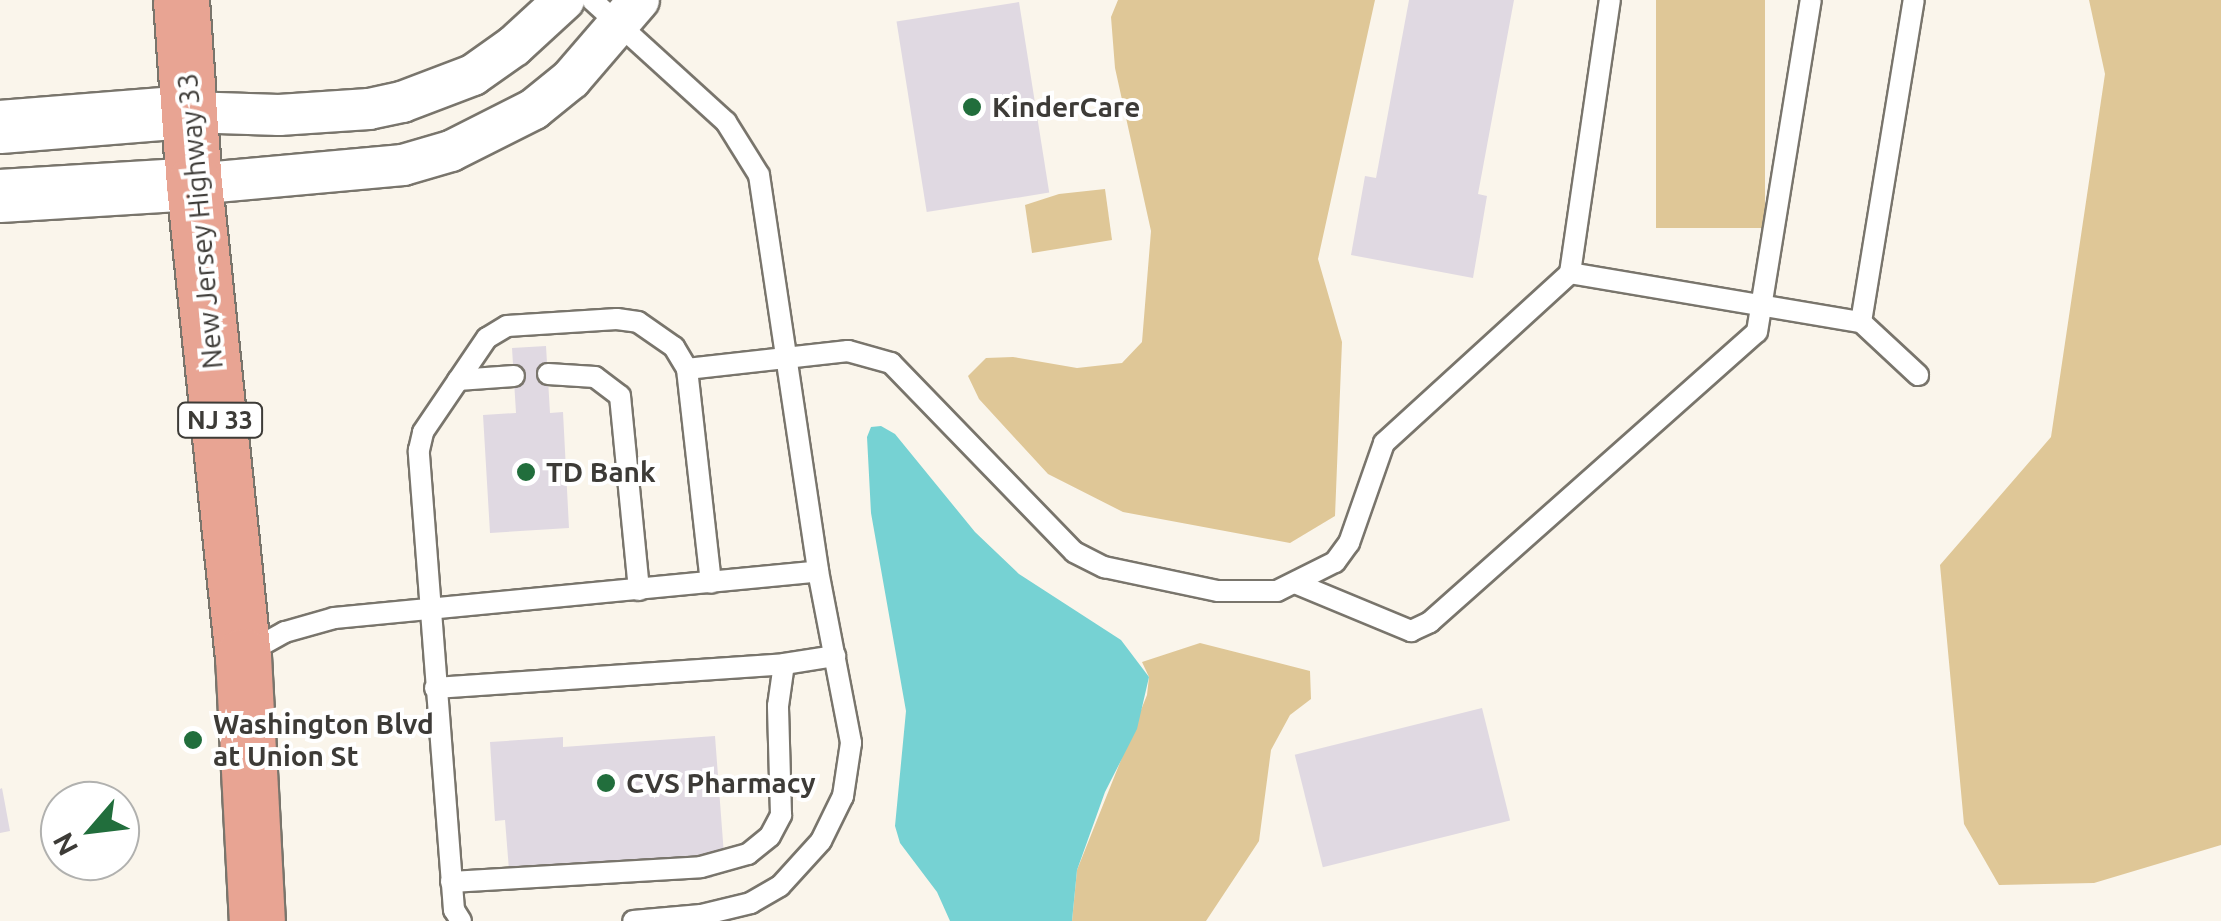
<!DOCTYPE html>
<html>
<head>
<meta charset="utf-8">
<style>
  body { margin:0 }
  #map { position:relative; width:2221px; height:921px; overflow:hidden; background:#faf5eb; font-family:Ubuntu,sans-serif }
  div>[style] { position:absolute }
  .green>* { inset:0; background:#dfc797; transform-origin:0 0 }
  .water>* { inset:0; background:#76d2d3 }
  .building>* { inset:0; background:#e0d9e2; transform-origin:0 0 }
  .roads { filter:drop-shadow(2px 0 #79756c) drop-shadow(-2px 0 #79756c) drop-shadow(0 2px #79756c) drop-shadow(0 -2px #79756c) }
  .service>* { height:20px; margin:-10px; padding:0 10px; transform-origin:10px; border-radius:10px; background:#fff }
  .minor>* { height:40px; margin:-20px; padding:0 20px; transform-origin:20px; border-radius:20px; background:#fff }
  .tertiary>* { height:52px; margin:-26px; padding:0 26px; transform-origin:26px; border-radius:26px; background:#fff }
  .primary>* { height:55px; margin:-27.5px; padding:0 27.5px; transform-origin:27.5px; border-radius:27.5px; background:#e8a493 }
  .dots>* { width:28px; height:28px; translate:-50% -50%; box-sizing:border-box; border:5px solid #fff; border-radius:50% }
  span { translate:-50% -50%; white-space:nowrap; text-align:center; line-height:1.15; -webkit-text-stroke:8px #fff; paint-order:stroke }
  .shield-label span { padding:2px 8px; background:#fff; border:2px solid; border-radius:8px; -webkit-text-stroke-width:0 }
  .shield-label { font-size:25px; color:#3d3b37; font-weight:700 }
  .poi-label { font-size:28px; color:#3d3b37; font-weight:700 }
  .left { translate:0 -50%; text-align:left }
  .street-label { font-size:28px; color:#3d3b37 }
  .north { position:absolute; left:40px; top:781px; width:100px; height:100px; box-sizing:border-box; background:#fff; border:2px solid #b1b1af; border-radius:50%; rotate:242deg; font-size:28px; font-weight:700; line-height:40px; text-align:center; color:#3d3b37 }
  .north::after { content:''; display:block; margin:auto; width:35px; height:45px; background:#216e3c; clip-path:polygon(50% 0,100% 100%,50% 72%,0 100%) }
</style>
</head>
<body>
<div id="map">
  <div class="green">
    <i style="clip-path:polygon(1118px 0,1375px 0,1318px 259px,1342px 342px,1335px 516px,1290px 543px,1123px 512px,1048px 474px,979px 399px,968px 376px,986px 358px,1013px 357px,1077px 368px,1122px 363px,1142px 342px,1151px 231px,1115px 68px,1111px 17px)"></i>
    <i style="left:1656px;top:0;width:109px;height:228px"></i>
    <i style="clip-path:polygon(2089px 0,2221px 0,2221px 845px,2094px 883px,1999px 885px,1964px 824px,1940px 565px,2051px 437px,2105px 74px)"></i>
    <i style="clip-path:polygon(1105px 189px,1112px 240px,1032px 253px,1025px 205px,1059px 194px)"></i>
    <i style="clip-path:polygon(1200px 643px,1310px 671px,1311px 699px,1290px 715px,1271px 750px,1259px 841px,1206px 921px,1072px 921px,1077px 870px,1147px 695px,1149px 677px,1142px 662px)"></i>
  </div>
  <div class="water">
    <i style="clip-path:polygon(881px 426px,895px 434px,975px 532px,1019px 574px,1121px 640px,1149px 677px,1137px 729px,1105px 792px,1077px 870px,1072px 921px,950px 921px,937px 892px,900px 843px,895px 826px,906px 711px,871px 513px,867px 437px,871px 427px)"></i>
  </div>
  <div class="building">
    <i style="clip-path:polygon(1409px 0,1514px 0,1478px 194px,1487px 196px,1473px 278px,1351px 255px,1365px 176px,1376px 178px)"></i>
    <i style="left:1019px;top:2px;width:193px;height:124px;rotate:81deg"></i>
    <i style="clip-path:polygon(546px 346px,550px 413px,563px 412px,569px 528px,490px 533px,483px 415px,516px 413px,512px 348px)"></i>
    <i style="left:1482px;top:708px;width:116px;height:193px;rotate:76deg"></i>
    <i style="clip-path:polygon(715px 736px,724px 855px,710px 856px,712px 878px,687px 880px,685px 858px,509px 870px,505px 820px,495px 821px,490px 742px,563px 737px,563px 747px)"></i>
    <i style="clip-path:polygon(2px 788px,10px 831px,0 833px,0 789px)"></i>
  </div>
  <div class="roads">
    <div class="service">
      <i style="left:592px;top:0;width:181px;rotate:42.3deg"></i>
      <i style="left:726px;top:122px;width:62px;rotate:58.1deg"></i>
      <i style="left:759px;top:175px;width:400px;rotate:81.5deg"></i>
      <i style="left:818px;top:571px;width:175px;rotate:79.1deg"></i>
      <i style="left:851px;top:743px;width:54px;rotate:98.6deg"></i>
      <i style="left:843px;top:796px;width:50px;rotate:116.1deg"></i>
      <i style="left:821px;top:841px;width:61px;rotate:132.3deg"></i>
      <i style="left:780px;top:886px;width:34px;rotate:150deg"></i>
      <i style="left:751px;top:903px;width:51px;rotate:166.5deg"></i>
      <i style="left:701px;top:915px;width:68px;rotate:175deg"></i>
      <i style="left:1570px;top:273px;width:295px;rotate:9.6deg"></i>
      <i style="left:1861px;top:322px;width:78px;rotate:42.9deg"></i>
      <i style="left:1861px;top:322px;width:326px;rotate:-80.7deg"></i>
      <i style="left:687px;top:369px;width:162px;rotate:-6.4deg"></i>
      <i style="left:848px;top:351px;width:45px;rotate:15.6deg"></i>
      <i style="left:891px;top:363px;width:263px;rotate:45.9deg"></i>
      <i style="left:1074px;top:552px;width:34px;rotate:27deg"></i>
      <i style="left:1104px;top:567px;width:116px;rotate:11.9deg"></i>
      <i style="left:1218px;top:591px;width:59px"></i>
      <i style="left:1277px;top:591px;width:65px;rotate:-26.6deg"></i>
      <i style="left:1335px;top:562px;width:24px;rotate:-54deg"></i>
      <i style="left:1349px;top:543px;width:106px;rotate:-70.7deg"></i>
      <i style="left:1384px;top:443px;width:252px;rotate:-42.4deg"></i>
      <i style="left:1570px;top:273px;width:276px;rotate:-81.7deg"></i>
      <i style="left:548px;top:374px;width:47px;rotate:3.7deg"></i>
      <i style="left:595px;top:377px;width:31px;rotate:37deg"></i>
      <i style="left:620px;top:396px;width:195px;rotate:84.4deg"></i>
      <i style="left:458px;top:380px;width:56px;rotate:-4.1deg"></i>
      <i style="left:1295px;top:583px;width:126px;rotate:22.5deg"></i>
      <i style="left:1411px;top:631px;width:21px;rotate:-25deg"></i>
      <i style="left:1430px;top:622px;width:437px;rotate:-41.6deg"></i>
      <i style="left:1757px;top:332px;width:336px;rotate:-80.8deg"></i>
      <i style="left:249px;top:652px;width:41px;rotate:-29.1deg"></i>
      <i style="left:285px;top:632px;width:51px;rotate:-15.9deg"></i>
      <i style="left:334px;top:618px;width:486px;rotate:-5.5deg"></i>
      <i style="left:435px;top:688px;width:350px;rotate:-3.9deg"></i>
      <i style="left:784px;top:664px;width:52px;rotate:-8.9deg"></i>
      <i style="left:451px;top:882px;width:250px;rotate:-3.4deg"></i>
      <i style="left:701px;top:867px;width:49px;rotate:-15.5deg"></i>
      <i style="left:748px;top:854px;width:28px;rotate:-39deg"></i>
      <i style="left:770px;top:836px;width:24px;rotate:-62deg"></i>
      <i style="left:781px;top:815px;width:109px;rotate:-91.6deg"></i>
      <i style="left:778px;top:706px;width:42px;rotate:-81.9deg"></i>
      <i style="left:461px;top:921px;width:13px;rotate:-122deg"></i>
      <i style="left:454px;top:910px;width:461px;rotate:-94.4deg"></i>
      <i style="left:419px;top:450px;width:18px;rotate:-77deg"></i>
      <i style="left:423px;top:432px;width:114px;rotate:-55.8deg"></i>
      <i style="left:487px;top:338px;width:23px;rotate:-31deg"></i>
      <i style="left:507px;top:326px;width:110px;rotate:-3.6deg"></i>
      <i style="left:617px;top:319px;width:21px;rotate:8deg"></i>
      <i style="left:638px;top:322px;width:44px;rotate:34.8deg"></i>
      <i style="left:674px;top:347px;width:26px;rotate:59deg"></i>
      <i style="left:687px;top:369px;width:215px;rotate:83.6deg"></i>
    </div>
    <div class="minor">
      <i style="left:188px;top:112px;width:91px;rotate:1.9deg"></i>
      <i style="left:279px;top:115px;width:90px;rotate:-3.8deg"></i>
      <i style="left:369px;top:109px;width:34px;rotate:-12deg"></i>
      <i style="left:402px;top:102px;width:76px;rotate:-20.8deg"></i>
      <i style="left:473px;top:75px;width:50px;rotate:-35.3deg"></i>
      <i style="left:514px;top:46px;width:68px;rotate:-42.6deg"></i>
      <i style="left:194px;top:184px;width:210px;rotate:-5.2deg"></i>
      <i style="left:403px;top:165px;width:50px;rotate:-16.3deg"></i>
      <i style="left:451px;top:151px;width:93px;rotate:-26.8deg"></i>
      <i style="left:534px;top:109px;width:48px;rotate:-39deg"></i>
      <i style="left:571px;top:79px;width:104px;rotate:-49.3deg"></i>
    </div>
    <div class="tertiary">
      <i style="left:0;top:127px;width:189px;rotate:-4.6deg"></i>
      <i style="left:0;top:196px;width:194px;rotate:-3.5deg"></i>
    </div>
    <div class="primary">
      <i style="left:181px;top:0;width:184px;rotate:86deg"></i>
      <i style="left:194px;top:184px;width:475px;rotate:84.1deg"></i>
      <i style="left:243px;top:656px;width:265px;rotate:87deg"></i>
    </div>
  </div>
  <div class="dots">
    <i style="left:972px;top:107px;background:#216e3c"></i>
    <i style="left:526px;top:472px;background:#216e3c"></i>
    <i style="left:193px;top:740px;background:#216e3c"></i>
    <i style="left:606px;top:783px;background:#216e3c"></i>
  </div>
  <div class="shield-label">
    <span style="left:220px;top:420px">NJ 33</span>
  </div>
  <div class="poi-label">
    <span class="left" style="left:992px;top:107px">KinderCare</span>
    <span class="left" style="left:546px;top:472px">TD Bank</span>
    <span class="left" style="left:213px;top:740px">Washington Blvd<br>at Union St</span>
    <span class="left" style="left:626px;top:783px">CVS Pharmacy</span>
  </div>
  <div class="street-label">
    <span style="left:200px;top:221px;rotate:-95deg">New Jersey Highway 33</span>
  </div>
  <div class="north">N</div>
</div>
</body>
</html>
